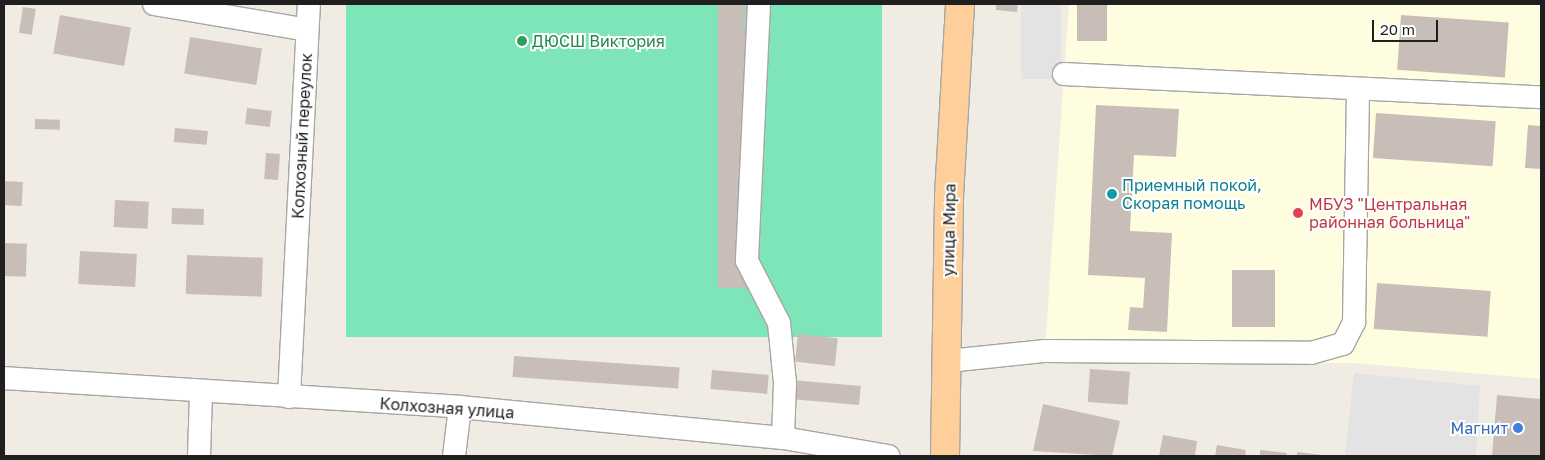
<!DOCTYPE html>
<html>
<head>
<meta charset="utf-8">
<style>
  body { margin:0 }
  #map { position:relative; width:1545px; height:460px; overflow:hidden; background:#f0ece4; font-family:"Golos Text",sans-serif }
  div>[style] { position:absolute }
  .education>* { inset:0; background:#fffddf }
  .pitch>* { inset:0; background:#7de5b7; transform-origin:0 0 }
  .parking>* { inset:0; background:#e3e3e3; transform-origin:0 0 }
  .building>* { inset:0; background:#c9beb7; transform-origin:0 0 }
  .roads { filter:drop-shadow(1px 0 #a6a6a6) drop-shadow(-1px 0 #a6a6a6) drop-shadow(0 1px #a6a6a6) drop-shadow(0 -1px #a6a6a6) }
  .minor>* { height:22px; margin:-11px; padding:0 11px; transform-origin:11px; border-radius:11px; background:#fff }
  .major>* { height:28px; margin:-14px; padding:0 14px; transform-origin:14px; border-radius:14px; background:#ffcf9b }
  .dots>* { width:14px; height:14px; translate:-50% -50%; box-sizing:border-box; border:2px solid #fff; border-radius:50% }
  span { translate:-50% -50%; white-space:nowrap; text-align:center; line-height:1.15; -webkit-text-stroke:4px #fff; paint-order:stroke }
  .leisure-label { font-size:16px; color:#27864d }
  .left { translate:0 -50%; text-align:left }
  .street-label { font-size:16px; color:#1f1f1f }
  .culture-label { font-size:16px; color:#0d838f }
  .health-label { font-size:16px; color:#be3a42 }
  .shop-label { font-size:16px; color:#366cbe }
  .right { translate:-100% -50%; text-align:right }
  .frame { position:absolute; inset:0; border:5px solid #1f1f1f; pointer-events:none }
  .scale { position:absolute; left:1372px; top:20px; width:66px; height:22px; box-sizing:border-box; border:2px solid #1f1f1f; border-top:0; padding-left:6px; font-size:15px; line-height:18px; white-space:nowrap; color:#1f1f1f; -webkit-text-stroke:4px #fff; paint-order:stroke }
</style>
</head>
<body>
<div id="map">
  <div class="education">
    <i style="clip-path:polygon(1069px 4px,1541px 4px,1541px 379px,1354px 363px,1044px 362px)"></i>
  </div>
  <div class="pitch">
    <i style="left:346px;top:4px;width:536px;height:333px"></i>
  </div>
  <div class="parking">
    <i style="left:1021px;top:4px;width:40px;height:75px"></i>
    <i style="clip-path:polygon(1354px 373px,1480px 386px,1476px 456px,1345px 456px)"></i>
  </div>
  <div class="building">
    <i style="left:718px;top:4px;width:27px;height:284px"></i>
    <i style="clip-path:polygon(996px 4px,1018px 4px,1017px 12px,996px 10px)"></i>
    <i style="left:1077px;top:4px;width:30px;height:37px"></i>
    <i style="left:23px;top:7px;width:13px;height:26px;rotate:9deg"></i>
    <i style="left:60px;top:15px;width:72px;height:39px;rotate:10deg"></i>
    <i style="left:1401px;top:15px;width:108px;height:55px;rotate:4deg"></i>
    <i style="left:190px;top:37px;width:73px;height:37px;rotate:9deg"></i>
    <i style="clip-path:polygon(1096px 105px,1179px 109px,1176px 157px,1134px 155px,1130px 231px,1172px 233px,1167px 332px,1128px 330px,1130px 307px,1143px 308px,1145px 278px,1088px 275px)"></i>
    <i style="left:247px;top:108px;width:25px;height:16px;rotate:7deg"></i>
    <i style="left:1376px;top:113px;width:120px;height:45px;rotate:4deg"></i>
    <i style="left:35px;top:119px;width:25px;height:10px;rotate:2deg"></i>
    <i style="clip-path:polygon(1528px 125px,1541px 126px,1541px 169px,1525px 168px)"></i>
    <i style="left:175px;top:128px;width:33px;height:14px;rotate:5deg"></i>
    <i style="left:266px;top:153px;width:14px;height:26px;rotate:4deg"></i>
    <i style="left:4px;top:181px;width:19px;height:24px;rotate:3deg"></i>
    <i style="left:115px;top:200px;width:34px;height:27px;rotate:3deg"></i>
    <i style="left:172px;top:208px;width:32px;height:16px;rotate:2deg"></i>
    <i style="left:4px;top:243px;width:23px;height:33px;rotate:2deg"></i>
    <i style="left:80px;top:251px;width:57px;height:33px;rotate:3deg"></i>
    <i style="left:187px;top:255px;width:76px;height:39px;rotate:2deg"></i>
    <i style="left:1232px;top:270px;width:43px;height:57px"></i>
    <i style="left:1377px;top:283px;width:114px;height:46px;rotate:4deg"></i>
    <i style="left:798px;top:334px;width:40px;height:28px;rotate:6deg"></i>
    <i style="left:514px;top:356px;width:166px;height:21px;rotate:4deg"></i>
    <i style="left:1090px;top:369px;width:40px;height:33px;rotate:4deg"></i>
    <i style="left:712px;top:370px;width:57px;height:19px;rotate:5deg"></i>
    <i style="left:792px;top:380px;width:69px;height:19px;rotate:5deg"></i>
    <i style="clip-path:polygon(1497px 395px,1541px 399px,1541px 456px,1492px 456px)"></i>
    <i style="clip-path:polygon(1043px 404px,1120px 421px,1112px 456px,1033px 451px)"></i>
    <i style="clip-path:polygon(1163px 435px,1197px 441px,1195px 456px,1159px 456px)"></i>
    <i style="clip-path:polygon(1217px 445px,1246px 450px,1245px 456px,1215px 456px)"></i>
    <i style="clip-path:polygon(1260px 450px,1287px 453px,1286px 456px,1260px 456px)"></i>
    <i style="clip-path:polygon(1297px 452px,1322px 455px,1322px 456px,1297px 456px)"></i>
  </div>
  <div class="roads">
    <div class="minor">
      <i style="left:154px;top:4px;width:155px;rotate:9.6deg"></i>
      <i style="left:759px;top:4px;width:257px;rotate:92.7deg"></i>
      <i style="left:747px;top:261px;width:70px;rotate:62.7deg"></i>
      <i style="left:779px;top:323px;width:60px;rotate:84.3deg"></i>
      <i style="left:785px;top:383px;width:55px;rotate:92.1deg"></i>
      <i style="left:1064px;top:74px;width:478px;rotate:2.8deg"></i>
      <i style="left:948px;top:361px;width:98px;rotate:-5.9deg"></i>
      <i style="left:1045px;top:351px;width:266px;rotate:0.4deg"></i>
      <i style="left:1311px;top:353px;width:33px;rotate:-16deg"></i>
      <i style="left:1343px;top:344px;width:25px;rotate:-63deg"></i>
      <i style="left:1354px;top:322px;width:233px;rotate:-89deg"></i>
      <i style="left:4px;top:378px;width:457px;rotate:3.6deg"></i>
      <i style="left:460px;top:407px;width:324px;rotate:5.5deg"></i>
      <i style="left:783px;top:438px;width:107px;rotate:9.7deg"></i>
      <i style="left:289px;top:397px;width:394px;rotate:-87.1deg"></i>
      <i style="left:199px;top:456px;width:64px;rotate:-88.2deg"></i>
      <i style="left:454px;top:456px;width:49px;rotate:-83deg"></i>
    </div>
    <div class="major">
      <i style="left:945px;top:456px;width:260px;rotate:-89.1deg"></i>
      <i style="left:949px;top:196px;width:192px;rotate:-86.7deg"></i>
    </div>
  </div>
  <div class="dots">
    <i style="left:522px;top:41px;background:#2e9e5b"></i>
    <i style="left:1112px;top:194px;background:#0f9aa8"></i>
    <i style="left:1298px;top:213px;background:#e0444e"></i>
    <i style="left:1518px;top:428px;background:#3f7fe0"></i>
  </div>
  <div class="leisure-label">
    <span class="left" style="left:532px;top:41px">ДЮСШ Виктория</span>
  </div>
  <div class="street-label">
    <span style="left:302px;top:136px;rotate:-87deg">Колхозный переулок</span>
    <span style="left:949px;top:230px;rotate:-89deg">улица Мира</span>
    <span style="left:447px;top:408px;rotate:4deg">Колхозная улица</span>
  </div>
  <div class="culture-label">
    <span class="left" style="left:1122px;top:194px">Приемный покой,<br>Скорая помощь</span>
  </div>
  <div class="health-label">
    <span class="left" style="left:1309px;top:213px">МБУЗ "Центральная<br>районная больница"</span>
  </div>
  <div class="shop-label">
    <span class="right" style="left:1508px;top:428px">Магнит</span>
  </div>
  <div class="frame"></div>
  <div class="scale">20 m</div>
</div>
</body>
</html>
